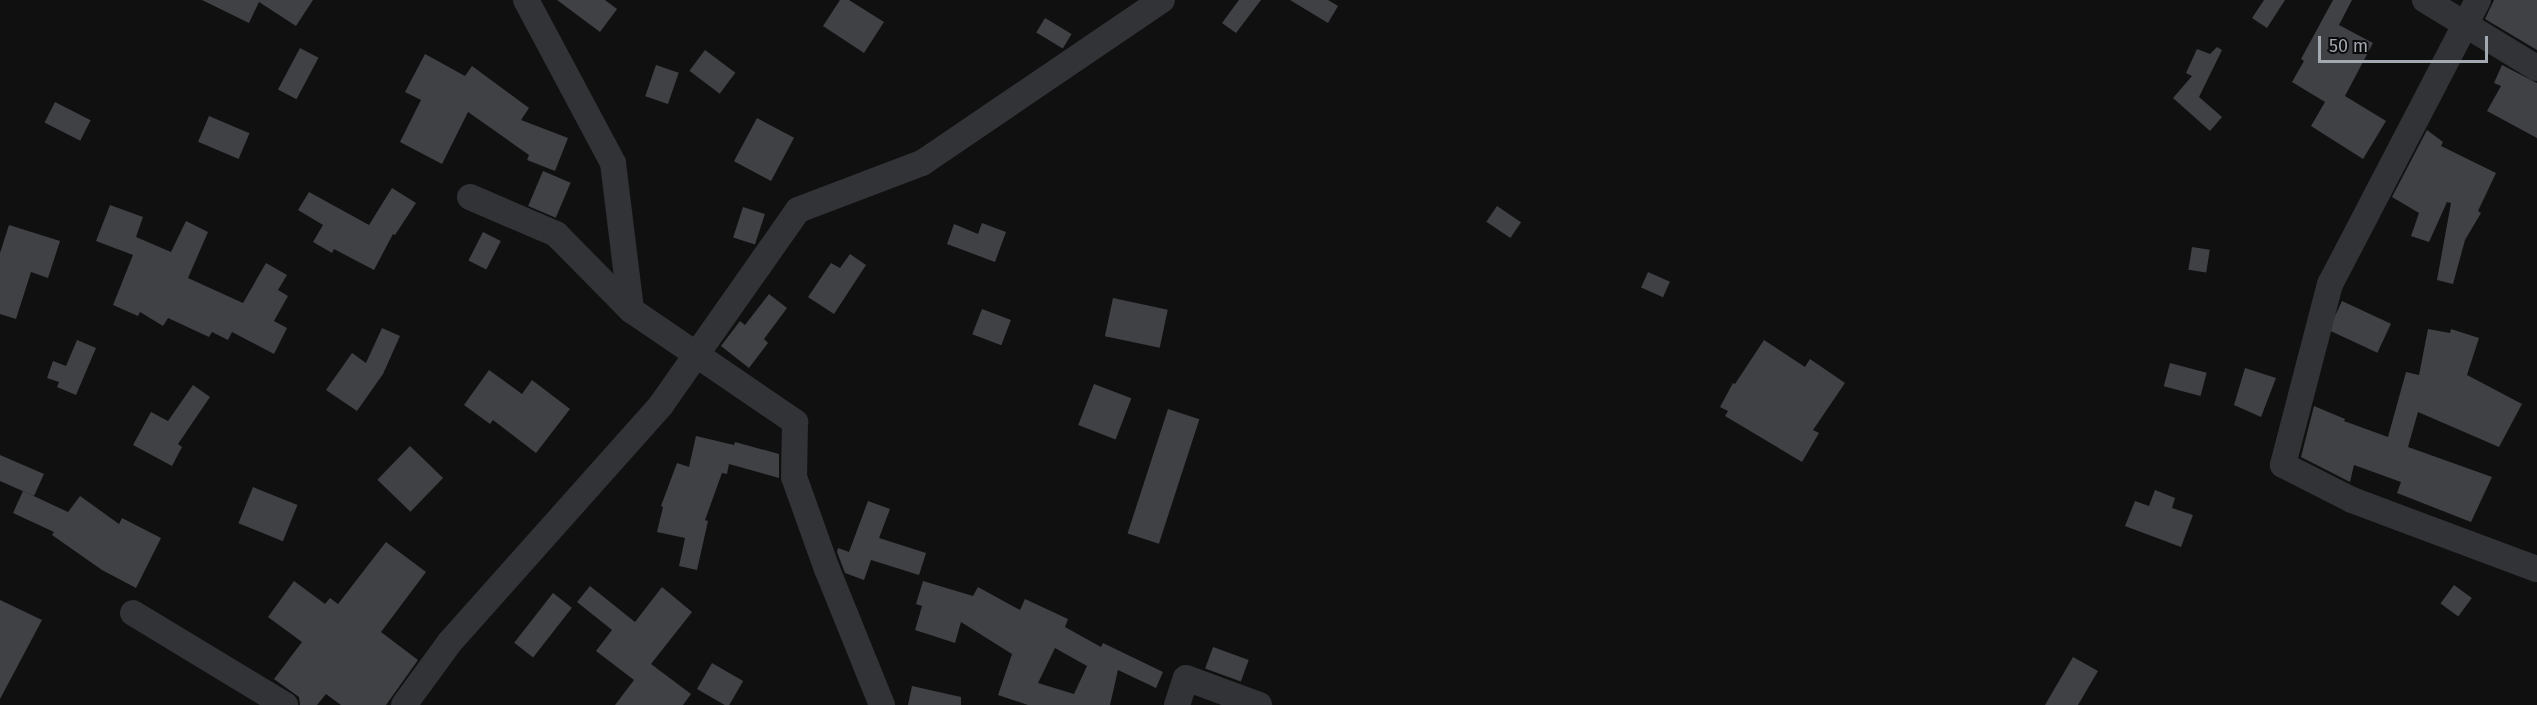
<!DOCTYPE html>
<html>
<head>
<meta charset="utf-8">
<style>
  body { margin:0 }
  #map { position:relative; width:2537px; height:705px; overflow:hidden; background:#101011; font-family:"Fira Sans",sans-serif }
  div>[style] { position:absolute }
  .building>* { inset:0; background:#3f4144; transform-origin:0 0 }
  .minor>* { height:26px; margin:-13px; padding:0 13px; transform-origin:13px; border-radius:13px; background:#323336 }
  span { translate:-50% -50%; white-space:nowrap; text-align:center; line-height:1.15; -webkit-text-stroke:5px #0b0b0c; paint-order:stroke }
  .scale { position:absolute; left:2318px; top:36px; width:170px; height:27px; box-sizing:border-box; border:3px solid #a2a9b1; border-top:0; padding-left:8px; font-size:18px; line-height:21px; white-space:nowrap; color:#a2a9b1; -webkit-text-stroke:4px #0b0b0c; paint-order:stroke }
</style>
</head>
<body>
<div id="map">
  <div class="building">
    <i style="clip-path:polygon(202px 0,313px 0,296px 26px,259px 2px,249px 23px)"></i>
    <i style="clip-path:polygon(557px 0,605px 0,617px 9px,600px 32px)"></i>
    <i style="clip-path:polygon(840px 0,849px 0,884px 22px,864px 53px,823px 26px)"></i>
    <i style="clip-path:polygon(1239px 0,1261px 0,1236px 33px,1222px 23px)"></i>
    <i style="clip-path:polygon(1290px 0,1328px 0,1338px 6px,1328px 23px)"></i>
    <i style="clip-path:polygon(2264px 0,2285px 0,2267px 28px,2252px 18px)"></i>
    <i style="clip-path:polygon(2333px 0,2352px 0,2339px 25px,2373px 43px,2345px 96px,2386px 121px,2363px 159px,2311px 126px,2325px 102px,2292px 82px,2304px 61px,2301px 59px)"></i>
    <i style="clip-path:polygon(2494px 0,2537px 0,2537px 50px,2485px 19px)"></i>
    <i style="left:1045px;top:18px;width:31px;height:17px;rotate:31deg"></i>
    <i style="clip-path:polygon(2217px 47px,2222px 50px,2199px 97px,2222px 117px,2210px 131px,2173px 98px,2192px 76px,2186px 73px,2197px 49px,2210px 54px)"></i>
    <i style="left:300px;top:48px;width:21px;height:47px;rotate:28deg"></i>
    <i style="left:705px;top:50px;width:38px;height:26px;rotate:37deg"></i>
    <i style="clip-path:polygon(425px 54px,465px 76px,472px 66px,529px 108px,521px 120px,568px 138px,555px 171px,527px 160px,529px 155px,468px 112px,442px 164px,400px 142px,421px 100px,405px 92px)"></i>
    <i style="left:656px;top:65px;width:24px;height:33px;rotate:19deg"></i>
    <i style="clip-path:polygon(2502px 65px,2537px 83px,2537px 138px,2487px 111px,2501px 86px,2494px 83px)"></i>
    <i style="left:55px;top:102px;width:40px;height:23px;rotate:27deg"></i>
    <i style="left:209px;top:116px;width:44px;height:28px;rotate:23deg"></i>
    <i style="left:757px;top:118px;width:42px;height:49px;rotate:28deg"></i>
    <i style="clip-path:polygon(2427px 130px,2443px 142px,2441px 146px,2496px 173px,2478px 211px,2481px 213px,2465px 240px,2453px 284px,2437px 280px,2451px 203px,2447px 202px,2429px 242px,2411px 236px,2419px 213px,2392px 197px)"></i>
    <i style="left:543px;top:171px;width:30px;height:38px;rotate:23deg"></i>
    <i style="clip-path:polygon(392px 188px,416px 203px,395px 235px,393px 234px,374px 270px,334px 249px,332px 253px,313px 242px,323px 225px,298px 210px,309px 192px,369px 225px)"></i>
    <i style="clip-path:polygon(110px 205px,143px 217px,136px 237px,171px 252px,186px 221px,208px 232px,188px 278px,243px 303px,266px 263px,287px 275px,278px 290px,288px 296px,274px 321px,287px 328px,274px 354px,232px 332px,228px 340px,212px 332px,209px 337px,168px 318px,163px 326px,140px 312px,138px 316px,113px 305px,133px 255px,96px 241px)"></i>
    <i style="left:1497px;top:206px;width:29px;height:19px;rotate:34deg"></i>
    <i style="left:743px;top:207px;width:23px;height:32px;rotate:18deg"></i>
    <i style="clip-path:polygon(982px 223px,1006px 232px,995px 262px,947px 244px,954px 224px,978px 234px)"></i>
    <i style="clip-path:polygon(9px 225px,60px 241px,48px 278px,31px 272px,16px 319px,0 314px,0 253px)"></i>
    <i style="left:483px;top:232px;width:20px;height:32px;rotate:27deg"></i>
    <i style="left:2192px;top:247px;width:18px;height:23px;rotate:9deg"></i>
    <i style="clip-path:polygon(850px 254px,866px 265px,834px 314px,808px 297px,831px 263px,840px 268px)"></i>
    <i style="left:1648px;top:272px;width:24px;height:17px;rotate:24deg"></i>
    <i style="clip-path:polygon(769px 294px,787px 308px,764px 339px,768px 343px,749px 368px,721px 346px,740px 321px,745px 325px)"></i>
    <i style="left:1113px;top:298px;width:56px;height:39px;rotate:12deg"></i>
    <i style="left:2342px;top:301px;width:54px;height:32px;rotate:25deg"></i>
    <i style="left:982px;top:309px;width:31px;height:27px;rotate:21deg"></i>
    <i style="clip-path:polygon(382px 328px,400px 336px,383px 374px,357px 411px,326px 390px,352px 353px,366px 363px)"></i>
    <i style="clip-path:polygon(2428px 329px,2450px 333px,2451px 329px,2479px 338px,2467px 375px,2522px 404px,2499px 447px,2418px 412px,2408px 447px,2492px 477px,2471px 522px,2397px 493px,2401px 482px,2354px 465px,2350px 482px,2301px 457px,2314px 406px,2345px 419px,2344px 421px,2388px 437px,2406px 372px,2419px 375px)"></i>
    <i style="clip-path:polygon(77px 340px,96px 348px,76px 395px,57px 387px,59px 382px,47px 378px,53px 361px,66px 366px)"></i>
    <i style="clip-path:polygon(1764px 340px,1805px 367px,1810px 359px,1845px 383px,1813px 430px,1819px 433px,1802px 462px,1725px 416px,1728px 411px,1720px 407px,1733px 383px,1735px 384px)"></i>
    <i style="left:2170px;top:363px;width:38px;height:24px;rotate:15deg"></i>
    <i style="clip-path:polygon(2245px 368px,2276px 378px,2261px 417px,2234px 405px)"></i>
    <i style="clip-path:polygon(489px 370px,522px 394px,532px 380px,570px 409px,536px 453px,493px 420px,490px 424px,464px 405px)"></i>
    <i style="left:1094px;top:384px;width:40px;height:44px;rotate:21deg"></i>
    <i style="clip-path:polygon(193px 385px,210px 397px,178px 444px,182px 447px,172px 466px,133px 445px,151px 412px,168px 421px)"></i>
    <i style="left:1168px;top:409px;width:33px;height:131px;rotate:18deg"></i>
    <i style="clip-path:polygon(696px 436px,734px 445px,735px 442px,779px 454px,779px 478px,729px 464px,727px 474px,722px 473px,705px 520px,708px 521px,697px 570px,679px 566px,685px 538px,657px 532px,663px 507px,661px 506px,677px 463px,689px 467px)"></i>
    <i style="left:410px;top:446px;width:46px;height:47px;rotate:44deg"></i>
    <i style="clip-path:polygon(0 455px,44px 474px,34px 496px,0 481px)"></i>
    <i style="left:253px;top:487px;width:48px;height:39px;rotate:22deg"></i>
    <i style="clip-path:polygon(2155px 490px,2175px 498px,2172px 508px,2193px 515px,2181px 547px,2125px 526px,2135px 501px,2149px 506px)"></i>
    <i style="clip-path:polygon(23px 491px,68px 512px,80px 496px,119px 524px,122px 518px,161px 538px,136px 588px,102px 570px,52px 535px,54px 532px,13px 513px)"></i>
    <i style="clip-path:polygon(868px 501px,890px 509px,879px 538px,926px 553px,919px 575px,871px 560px,864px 580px,845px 573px,837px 552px,838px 548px,849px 552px)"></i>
    <i style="clip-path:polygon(386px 542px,426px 572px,381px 632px,418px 660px,386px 705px,341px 705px,326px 694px,317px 705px,300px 705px,299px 697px,274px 679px,302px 642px,268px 617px,294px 581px,325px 604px,330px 598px,338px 604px)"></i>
    <i style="clip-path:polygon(evenodd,923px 581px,973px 596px,978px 587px,1020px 610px,1025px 599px,1068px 619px,1065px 627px,1101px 647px,1103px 643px,1163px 672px,1156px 688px,1118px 670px,1110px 705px,1028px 705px,998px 695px,1012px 654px,961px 622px,955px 643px,915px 630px,922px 606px,916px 604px,923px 581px,1055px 648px,1087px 666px,1074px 694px,1038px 683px,1055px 648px)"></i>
    <i style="left:2454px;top:585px;width:22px;height:23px;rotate:36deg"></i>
    <i style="clip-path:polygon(590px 586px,635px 622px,662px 587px,692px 612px,651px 664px,691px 694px,683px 705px,615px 705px,634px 680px,596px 651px,612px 630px,577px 602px)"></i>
    <i style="left:553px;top:593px;width:24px;height:63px;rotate:38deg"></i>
    <i style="clip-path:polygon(0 600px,42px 620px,0 699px)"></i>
    <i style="left:1213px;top:647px;width:38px;height:23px;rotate:20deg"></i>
    <i style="clip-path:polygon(2073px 657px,2098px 671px,2078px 705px,2045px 705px)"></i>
    <i style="left:712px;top:663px;width:36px;height:30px;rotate:30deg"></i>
    <i style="clip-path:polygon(912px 686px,961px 697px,961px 705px,908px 705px)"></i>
  </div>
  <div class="minor">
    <i style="left:526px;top:0;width:185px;rotate:61.9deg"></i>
    <i style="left:613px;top:163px;width:148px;rotate:83deg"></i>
    <i style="left:631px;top:310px;width:199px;rotate:34.3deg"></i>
    <i style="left:795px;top:422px;width:55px;rotate:91deg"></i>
    <i style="left:794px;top:477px;width:98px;rotate:70.3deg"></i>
    <i style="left:827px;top:569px;width:147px;rotate:68deg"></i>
    <i style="left:2425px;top:0;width:131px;rotate:31.3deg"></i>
    <i style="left:2478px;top:0;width:320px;rotate:117.5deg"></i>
    <i style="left:2330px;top:284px;width:187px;rotate:104.6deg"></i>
    <i style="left:2283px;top:465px;width:77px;rotate:26.9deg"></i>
    <i style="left:2352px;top:500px;width:197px;rotate:20.5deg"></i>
    <i style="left:470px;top:197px;width:94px;rotate:23.3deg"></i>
    <i style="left:556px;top:234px;width:107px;rotate:45.4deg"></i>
    <i style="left:133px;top:613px;width:178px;rotate:31.2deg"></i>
    <i style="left:404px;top:705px;width:78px;rotate:-53.9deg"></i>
    <i style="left:450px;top:642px;width:317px;rotate:-48.3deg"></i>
    <i style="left:661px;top:405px;width:238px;rotate:-54.9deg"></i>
    <i style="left:798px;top:210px;width:133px;rotate:-20.8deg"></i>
    <i style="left:922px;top:163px;width:290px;rotate:-34.2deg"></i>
    <i style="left:1177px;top:705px;width:28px;rotate:-72deg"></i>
    <i style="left:1186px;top:678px;width:78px;rotate:20.3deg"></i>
  </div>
  <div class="scale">50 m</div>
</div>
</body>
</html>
